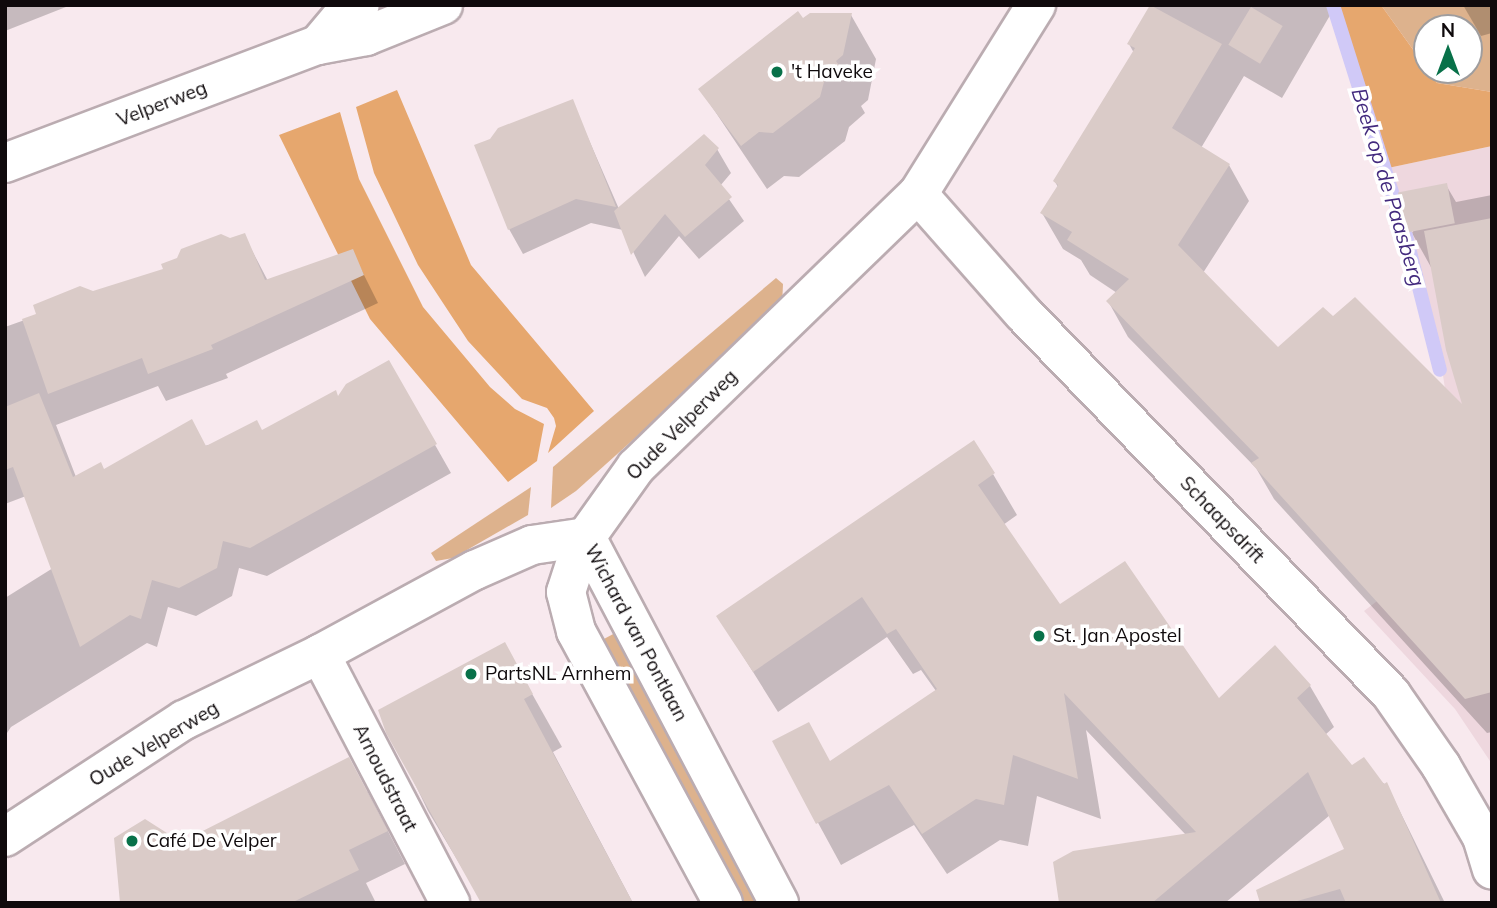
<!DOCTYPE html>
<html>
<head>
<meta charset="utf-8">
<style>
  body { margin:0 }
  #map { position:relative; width:1497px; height:908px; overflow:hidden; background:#f8e9ee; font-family:Mulish,sans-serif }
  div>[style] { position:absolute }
  .built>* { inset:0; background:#eed7de }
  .green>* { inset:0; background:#ddb28d; transform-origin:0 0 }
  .forest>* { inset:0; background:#e6a76e }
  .shadow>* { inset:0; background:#0003 }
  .stream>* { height:14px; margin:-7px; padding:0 7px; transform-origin:7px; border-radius:7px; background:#d0c9f7 }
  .building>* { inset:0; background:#dacbc8; transform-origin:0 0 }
  .roads { filter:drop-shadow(2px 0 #bbacb1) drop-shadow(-2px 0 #bbacb1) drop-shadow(0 2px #bbacb1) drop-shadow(0 -2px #bbacb1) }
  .street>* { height:38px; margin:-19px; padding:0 19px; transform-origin:19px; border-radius:19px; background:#fff }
  .secondary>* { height:38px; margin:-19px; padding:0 19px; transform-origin:19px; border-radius:19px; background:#fff }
  .dots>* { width:19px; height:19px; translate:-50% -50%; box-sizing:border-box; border:4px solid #fff; border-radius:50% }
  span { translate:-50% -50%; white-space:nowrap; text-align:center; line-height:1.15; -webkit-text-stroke:7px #fff; paint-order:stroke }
  .poi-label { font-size:19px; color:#0f0a0c }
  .left { translate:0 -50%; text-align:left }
  .street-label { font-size:19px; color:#0f0a0c }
  .water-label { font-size:21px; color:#432a7e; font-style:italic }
  .frame { position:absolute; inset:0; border:7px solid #0f0a0c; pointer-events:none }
  .north { position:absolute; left:1413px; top:14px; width:70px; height:70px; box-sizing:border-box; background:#fff; border:2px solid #9f9d9e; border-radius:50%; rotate:0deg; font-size:19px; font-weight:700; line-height:28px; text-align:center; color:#0f0a0c }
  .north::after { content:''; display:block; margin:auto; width:24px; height:32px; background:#087149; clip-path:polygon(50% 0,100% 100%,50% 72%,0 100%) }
</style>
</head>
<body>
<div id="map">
  <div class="built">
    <i style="clip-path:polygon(1492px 146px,1492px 498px,1454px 447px,1442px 369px,1388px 168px)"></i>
    <i style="clip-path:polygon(1492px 514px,1492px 764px,1455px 709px,1364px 611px)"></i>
  </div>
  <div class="green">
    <i style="clip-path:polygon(1381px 5px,1492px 5px,1492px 92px,1437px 83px,1428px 70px,1469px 70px,1469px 28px,1427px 28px,1427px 69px)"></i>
    <i style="clip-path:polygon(776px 278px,783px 284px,782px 306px,576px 491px,551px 508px,553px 467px)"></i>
    <i style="clip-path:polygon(531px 487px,528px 515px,453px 558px,436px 561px,431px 553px)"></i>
    <i style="left:617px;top:632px;width:307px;height:18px;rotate:62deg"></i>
  </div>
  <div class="forest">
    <i style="clip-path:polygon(1334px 5px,1381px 5px,1437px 83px,1492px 92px,1492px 146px,1388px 168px)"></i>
    <i style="clip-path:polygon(397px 90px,471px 265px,594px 411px,548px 453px,556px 426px,554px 418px,547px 408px,522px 399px,468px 341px,418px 265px,374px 173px,356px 107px)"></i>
    <i style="clip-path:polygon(340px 112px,359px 179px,423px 307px,490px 387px,515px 409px,544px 424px,537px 461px,508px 482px,370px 319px,279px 135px)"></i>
  </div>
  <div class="shadow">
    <i style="clip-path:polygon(5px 5px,71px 5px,5px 31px)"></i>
    <i style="clip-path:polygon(1152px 5px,1336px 5px,1282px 98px,1244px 76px,1201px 148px,1229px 165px,1249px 201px,1203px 273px,1278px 350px,1465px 410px,1432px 269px,1412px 233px,1446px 185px,1456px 202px,1492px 195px,1492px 732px,1487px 733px,1274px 499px,1256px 468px,1128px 337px,1108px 301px,1117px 293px,1090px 275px,1081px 260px,1063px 249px,1042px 213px,1058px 187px,1055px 182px,1134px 53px,1129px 44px)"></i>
    <i style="clip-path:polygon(1463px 5px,1492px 5px,1492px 33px,1481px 36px)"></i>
    <i style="clip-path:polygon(851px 15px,876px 59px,868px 100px,861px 106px,865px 113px,849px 127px,845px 141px,799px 177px,784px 176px,767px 189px,700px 89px,802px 20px)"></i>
    <i style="clip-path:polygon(572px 101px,619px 209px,717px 149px,731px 173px,720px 186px,744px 221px,699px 259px,679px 236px,645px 277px,623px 230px,591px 223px,523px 254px,509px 229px)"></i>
    <i style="clip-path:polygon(244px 235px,268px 281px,352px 251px,378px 303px,226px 374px,228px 378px,166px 401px,158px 386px,56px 425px,76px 477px,262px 432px,339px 399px,388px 362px,451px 473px,267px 576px,239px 568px,232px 596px,196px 616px,168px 607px,157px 647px,147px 643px,11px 727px,5px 736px,5px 598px,53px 568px,26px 496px,5px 504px,5px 327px,165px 270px)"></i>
    <i style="clip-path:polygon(993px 474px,1017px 515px,1003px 525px,1059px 607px,1219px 700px,1310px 686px,1334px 727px,1325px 735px,1352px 768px,1387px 785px,1445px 903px,1277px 903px,1346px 850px,1330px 815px,1225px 903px,1061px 903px,1186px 835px,1086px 730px,1101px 819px,1037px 796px,1028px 846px,1000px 840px,947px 874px,914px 825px,841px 865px,774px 742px,831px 763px,936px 691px,921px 670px,913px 674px,887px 637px,778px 712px,718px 616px)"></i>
    <i style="clip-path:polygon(504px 644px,562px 747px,553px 752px,633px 903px,483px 903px,428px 811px,380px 711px)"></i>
    <i style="clip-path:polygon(367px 791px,405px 864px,366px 883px,376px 903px,239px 903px,180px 844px)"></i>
  </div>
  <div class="stream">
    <i style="left:1333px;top:5px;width:242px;rotate:72.5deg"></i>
    <i style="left:1406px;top:236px;width:138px;rotate:75.8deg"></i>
  </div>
  <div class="building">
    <i style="clip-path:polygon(1150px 5px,1222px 44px,1172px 128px,1230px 164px,1178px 245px,1278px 347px,1323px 307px,1333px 316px,1355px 297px,1462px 404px,1446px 350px,1424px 231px,1492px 218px,1492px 692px,1465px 699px,1251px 463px,1259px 458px,1106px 301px,1129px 279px,1067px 240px,1072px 232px,1040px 213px,1058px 185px,1053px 181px,1135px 48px,1127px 44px)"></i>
    <i style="left:1251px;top:7px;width:37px;height:44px;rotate:31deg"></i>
    <i style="clip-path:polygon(798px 11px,803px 18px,810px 13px,852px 13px,843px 55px,836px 61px,841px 68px,824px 82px,820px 97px,773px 133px,759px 132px,741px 146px,698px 89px)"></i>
    <i style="clip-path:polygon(573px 99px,616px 207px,576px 199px,508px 230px,474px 145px,490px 139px,498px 128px)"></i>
    <i style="clip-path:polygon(704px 134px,719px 148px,705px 165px,732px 197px,685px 237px,665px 214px,631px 255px,614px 211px)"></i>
    <i style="left:1447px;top:183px;width:41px;height:50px;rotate:79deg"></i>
    <i style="clip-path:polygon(245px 233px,265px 280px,353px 249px,364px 275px,211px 345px,213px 349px,148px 374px,142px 358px,48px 394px,22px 319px,36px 314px,33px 305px,80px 286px,93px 291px,163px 269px,161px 264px,177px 258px,181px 249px,221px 234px,230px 238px)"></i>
    <i style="clip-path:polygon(389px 360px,437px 444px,250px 548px,223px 541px,217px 568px,179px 588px,152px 580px,141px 619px,130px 615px,80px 647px,13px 467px,5px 470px,5px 407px,39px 393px,73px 477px,101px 462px,104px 469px,192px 419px,206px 446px,257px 420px,262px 430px,336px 390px,338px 396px,346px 384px)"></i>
    <i style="clip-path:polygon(974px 440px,995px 473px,978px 485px,1060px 604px,1125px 561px,1219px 698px,1275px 645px,1311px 685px,1297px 698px,1352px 765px,1364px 757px,1384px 784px,1387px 782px,1441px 903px,1346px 903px,1340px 889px,1290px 903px,1260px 903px,1256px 890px,1344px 849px,1308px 772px,1152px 903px,1059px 903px,1053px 862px,1073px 851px,1196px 832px,1064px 693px,1078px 779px,1013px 755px,1004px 805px,976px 799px,922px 834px,889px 785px,816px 824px,772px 741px,809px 722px,830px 761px,937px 689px,896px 629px,887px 634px,862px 597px,753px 672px,716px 616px)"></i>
    <i style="clip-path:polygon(505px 642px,533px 694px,524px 699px,633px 903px,481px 903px,386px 733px,378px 710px)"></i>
    <i style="clip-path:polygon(349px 757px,388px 831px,349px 850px,359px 870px,291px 903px,120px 903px,114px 838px,145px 819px,181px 842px)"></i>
  </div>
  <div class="roads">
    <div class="street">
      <i style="left:918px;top:194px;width:159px;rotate:48.6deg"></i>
      <i style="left:1023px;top:313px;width:530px;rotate:45.99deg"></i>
      <i style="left:1391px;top:694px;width:88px;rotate:55.2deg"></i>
      <i style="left:1441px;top:766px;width:82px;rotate:60deg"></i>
      <i style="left:1482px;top:837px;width:34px;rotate:73deg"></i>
      <i style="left:320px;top:654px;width:281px;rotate:62.4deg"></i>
      <i style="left:5px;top:837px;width:214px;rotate:-33.2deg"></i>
      <i style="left:184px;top:720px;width:151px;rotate:-25.9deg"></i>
      <i style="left:320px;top:654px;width:176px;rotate:-28.5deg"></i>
      <i style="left:475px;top:570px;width:62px;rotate:-23.7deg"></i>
      <i style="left:532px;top:545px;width:55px;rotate:-8.4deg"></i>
    </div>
    <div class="secondary">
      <i style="left:318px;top:45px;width:34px;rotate:-50deg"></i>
      <i style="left:340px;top:19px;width:24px;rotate:-35deg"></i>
      <i style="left:5px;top:163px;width:335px;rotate:-20.7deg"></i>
      <i style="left:318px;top:45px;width:49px;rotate:-10.6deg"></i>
      <i style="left:366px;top:36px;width:83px;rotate:-21.9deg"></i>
      <i style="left:586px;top:537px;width:414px;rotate:62.2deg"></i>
      <i style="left:723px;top:903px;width:309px;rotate:-118.4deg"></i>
      <i style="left:576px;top:631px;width:40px;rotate:-104.4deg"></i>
      <i style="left:566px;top:592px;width:33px;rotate:-72deg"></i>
      <i style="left:576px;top:561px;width:26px;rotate:-67deg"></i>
      <i style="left:586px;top:537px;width:86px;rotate:-54.5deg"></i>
      <i style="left:636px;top:467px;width:392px;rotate:-44.1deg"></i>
      <i style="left:918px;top:194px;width:223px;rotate:-58deg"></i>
    </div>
  </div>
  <div class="dots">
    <i style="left:777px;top:72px;background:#087149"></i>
    <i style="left:1039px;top:636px;background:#087149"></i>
    <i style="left:471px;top:674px;background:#087149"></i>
    <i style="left:132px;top:841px;background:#087149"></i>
  </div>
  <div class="poi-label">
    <span class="left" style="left:791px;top:72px">'t Haveke</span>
    <span class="left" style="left:1053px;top:636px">St. Jan Apostel</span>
    <span class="left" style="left:485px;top:674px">PartsNL Arnhem</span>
    <span class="left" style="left:146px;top:841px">Café De Velper</span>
  </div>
  <div class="street-label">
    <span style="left:162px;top:104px;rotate:-21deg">Velperweg</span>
    <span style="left:682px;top:425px;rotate:-45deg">Oude Velperweg</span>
    <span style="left:1222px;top:520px;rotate:46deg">Schaapsdrift</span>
    <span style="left:636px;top:633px;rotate:62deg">Wichard van Pontlaan</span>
    <span style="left:154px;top:744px;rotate:-31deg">Oude Velperweg</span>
    <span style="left:385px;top:778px;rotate:63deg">Arnoudstraat</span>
  </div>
  <div class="water-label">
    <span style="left:1389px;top:187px;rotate:73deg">Beek op de Paasberg</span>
  </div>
  <div class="frame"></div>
  <div class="north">N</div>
</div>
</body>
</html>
